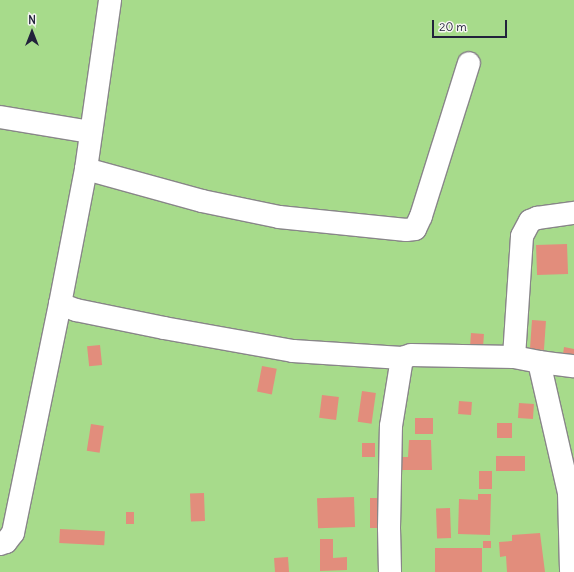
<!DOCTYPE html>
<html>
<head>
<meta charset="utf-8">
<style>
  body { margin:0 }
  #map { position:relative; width:574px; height:572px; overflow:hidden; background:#eeead4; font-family:Delius,sans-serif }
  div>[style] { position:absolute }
  .green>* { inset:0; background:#a7db8b; transform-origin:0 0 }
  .building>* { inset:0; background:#e28d7c; transform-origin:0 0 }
  .roads { filter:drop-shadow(1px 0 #888688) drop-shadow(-1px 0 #888688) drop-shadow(0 1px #888688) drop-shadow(0 -1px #888688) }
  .minor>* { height:22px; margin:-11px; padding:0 11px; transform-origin:11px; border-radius:11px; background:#fff }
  span { translate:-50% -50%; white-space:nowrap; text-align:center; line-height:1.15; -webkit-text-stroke:4px #f6f6f2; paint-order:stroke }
  .north { position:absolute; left:12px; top:12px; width:40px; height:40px; -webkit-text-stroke:3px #f6f6f2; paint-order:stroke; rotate:0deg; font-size:11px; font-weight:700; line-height:16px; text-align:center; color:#22223b }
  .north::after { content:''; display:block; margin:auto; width:14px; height:18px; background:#22223b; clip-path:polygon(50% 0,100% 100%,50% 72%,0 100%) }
  .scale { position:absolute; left:432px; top:20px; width:75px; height:18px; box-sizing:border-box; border:2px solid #22223b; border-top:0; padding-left:5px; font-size:12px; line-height:14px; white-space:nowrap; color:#22223b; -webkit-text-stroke:3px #f6f6f2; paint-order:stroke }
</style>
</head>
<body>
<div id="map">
  <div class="green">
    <i style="left:0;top:0;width:574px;height:572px"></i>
  </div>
  <div class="building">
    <i style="left:567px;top:244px;width:30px;height:31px;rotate:88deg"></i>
    <i style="left:532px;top:320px;width:14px;height:29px;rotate:4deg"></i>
    <i style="left:471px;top:333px;width:13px;height:14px;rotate:4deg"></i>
    <i style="left:100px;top:345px;width:20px;height:13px;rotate:84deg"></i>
    <i style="clip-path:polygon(564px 347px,574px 349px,574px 363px,562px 362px)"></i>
    <i style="left:262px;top:366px;width:15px;height:26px;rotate:11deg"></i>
    <i style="left:362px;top:391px;width:14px;height:31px;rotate:8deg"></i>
    <i style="left:322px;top:395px;width:17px;height:23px;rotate:7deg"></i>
    <i style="left:459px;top:401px;width:13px;height:13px;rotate:4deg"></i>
    <i style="left:519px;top:403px;width:15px;height:15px;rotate:4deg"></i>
    <i style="left:415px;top:418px;width:18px;height:16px"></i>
    <i style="left:497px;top:423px;width:15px;height:15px"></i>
    <i style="left:91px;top:424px;width:13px;height:27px;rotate:9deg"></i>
    <i style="clip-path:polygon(409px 440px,431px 440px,432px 470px,401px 470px,401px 457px,408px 457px)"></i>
    <i style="left:362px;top:443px;width:13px;height:14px"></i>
    <i style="left:496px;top:456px;width:29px;height:15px"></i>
    <i style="left:479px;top:471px;width:13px;height:18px"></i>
    <i style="left:204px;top:493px;width:28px;height:14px;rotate:88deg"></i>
    <i style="clip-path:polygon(478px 494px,491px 494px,490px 535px,458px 534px,459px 499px,478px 500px)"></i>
    <i style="left:354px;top:497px;width:30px;height:37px;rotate:88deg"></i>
    <i style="left:370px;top:498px;width:12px;height:30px"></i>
    <i style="left:450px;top:508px;width:30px;height:14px;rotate:88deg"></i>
    <i style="left:126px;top:512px;width:8px;height:12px"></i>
    <i style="left:60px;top:529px;width:45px;height:14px;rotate:3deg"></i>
    <i style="clip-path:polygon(540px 533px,545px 572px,507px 572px,506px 556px,500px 557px,499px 542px,512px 541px,512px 535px)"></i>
    <i style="clip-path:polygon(320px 539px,333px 539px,333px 558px,347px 557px,347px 570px,320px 571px)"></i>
    <i style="left:483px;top:541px;width:8px;height:7px"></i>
    <i style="left:482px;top:548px;width:24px;height:47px;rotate:90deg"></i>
    <i style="left:288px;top:557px;width:15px;height:14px;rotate:86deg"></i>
  </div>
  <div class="roads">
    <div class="minor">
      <i style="left:0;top:117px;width:92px;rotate:9.4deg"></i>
      <i style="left:86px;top:169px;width:120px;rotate:15.4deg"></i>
      <i style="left:202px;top:201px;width:79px;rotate:11.7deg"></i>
      <i style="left:279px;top:217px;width:128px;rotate:5.8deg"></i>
      <i style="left:406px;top:230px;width:9px;rotate:-6deg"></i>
      <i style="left:415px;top:229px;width:14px;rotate:-65deg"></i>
      <i style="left:421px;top:216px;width:160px;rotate:-72.6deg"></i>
      <i style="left:60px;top:304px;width:17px;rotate:21deg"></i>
      <i style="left:76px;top:310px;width:90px;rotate:11.6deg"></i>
      <i style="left:164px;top:328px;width:131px;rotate:10.1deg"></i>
      <i style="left:293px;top:351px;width:109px;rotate:3.7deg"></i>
      <i style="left:402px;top:358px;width:9px;rotate:-18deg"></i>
      <i style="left:411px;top:355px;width:103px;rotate:1.1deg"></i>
      <i style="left:514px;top:357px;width:25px;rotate:11deg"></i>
      <i style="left:539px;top:362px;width:35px;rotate:7deg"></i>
      <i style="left:514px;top:357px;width:121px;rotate:-86.2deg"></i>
      <i style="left:522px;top:236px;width:17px;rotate:-62deg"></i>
      <i style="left:530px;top:221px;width:8px;rotate:-23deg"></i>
      <i style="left:537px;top:218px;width:37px;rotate:-8deg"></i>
      <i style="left:539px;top:362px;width:134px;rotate:77.1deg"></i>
      <i style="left:569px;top:493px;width:79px;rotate:88.5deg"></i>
      <i style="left:0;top:544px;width:6px;rotate:-18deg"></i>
      <i style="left:6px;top:542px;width:11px;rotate:-52deg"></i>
      <i style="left:13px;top:533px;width:234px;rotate:-78.4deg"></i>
      <i style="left:60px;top:304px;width:137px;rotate:-79.1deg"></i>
      <i style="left:86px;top:169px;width:171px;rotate:-81.9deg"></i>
      <i style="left:390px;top:572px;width:44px;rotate:-91.3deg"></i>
      <i style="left:389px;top:528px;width:102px;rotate:-88.9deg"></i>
      <i style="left:391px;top:426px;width:69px;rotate:-80.8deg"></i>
    </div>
  </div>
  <div class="north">N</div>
  <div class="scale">20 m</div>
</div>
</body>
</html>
